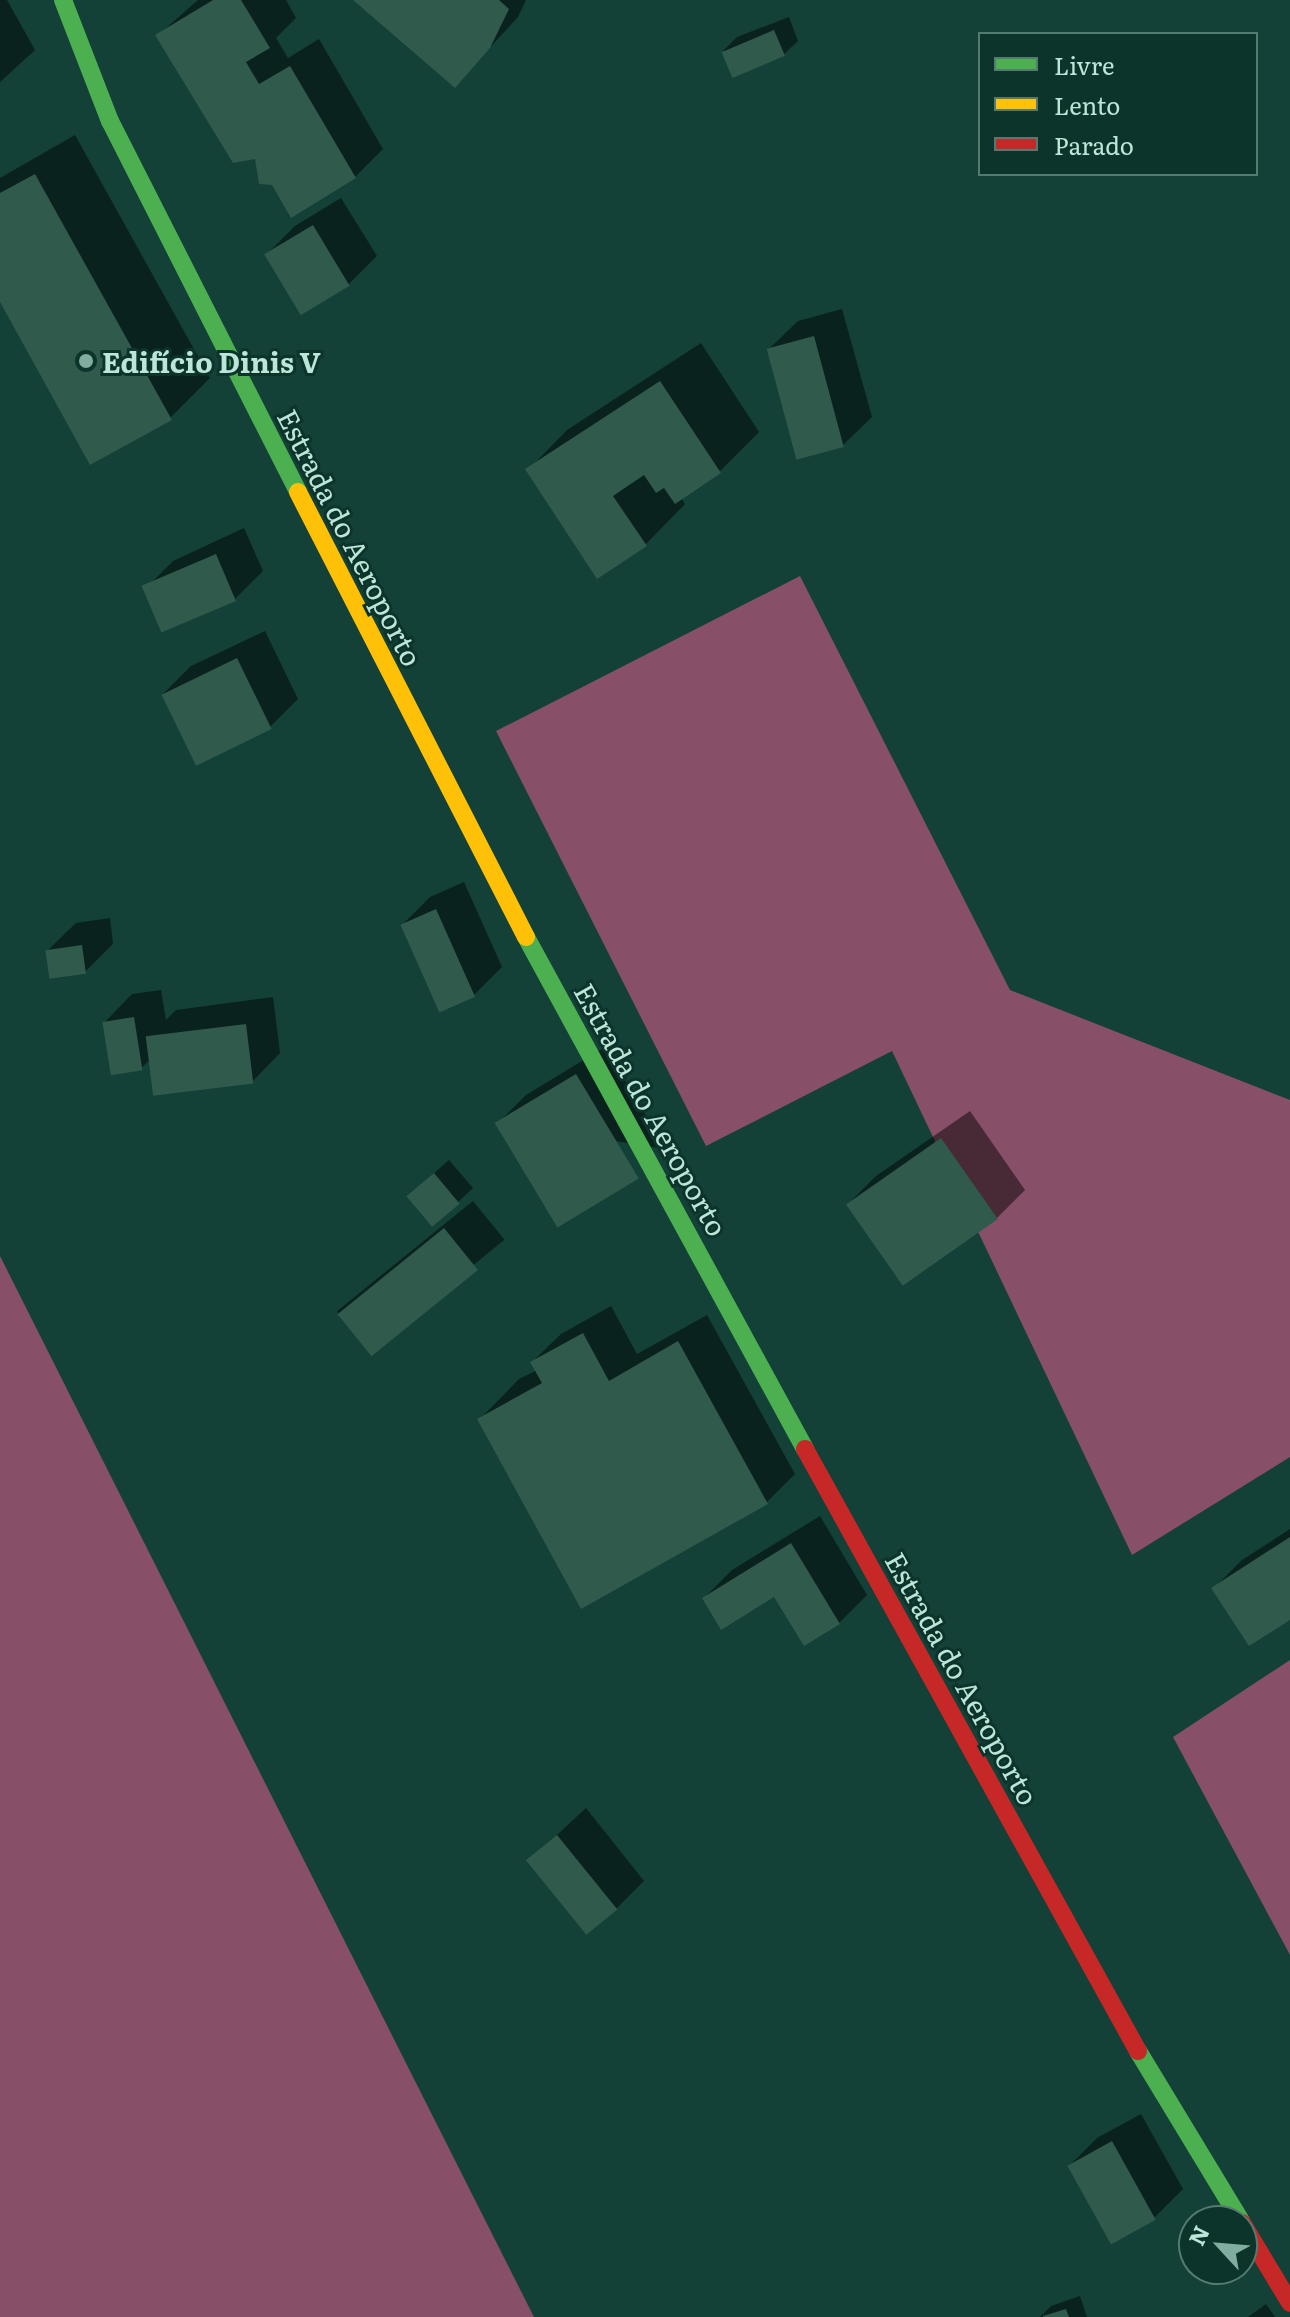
<!DOCTYPE html>
<html>
<head>
<meta charset="utf-8">
<style>
  body { margin:0 }
  #map { position:relative; width:1290px; height:2317px; overflow:hidden; background:#134037; font-family:Literata,serif }
  div>[style] { position:absolute }
  .green>* { inset:0; background:#874f68 }
  .shadow>* { inset:0; background:#0007; transform-origin:0 0 }
  .building>* { inset:0; background:#305a4b; transform-origin:0 0 }
  .fast>* { height:18px; margin:-9px; padding:0 9px; transform-origin:9px; border-radius:9px; background:#4caf50 }
  .slow>* { height:18px; margin:-9px; padding:0 9px; transform-origin:9px; border-radius:9px; background:#ffc107 }
  .jam>* { height:18px; margin:-9px; padding:0 9px; transform-origin:9px; border-radius:9px; background:#c62828 }
  .dots>* { width:22px; height:22px; translate:-50% -50%; box-sizing:border-box; border:4px solid #0d342b; border-radius:50% }
  span { translate:-50% -50%; white-space:nowrap; text-align:center; line-height:1.15; -webkit-text-stroke:6px #0d342b; paint-order:stroke }
  .poi-label { font-size:28px; color:#bce6d9; font-weight:700 }
  .left { translate:0 -50%; text-align:left }
  .street-label { font-size:28px; color:#bce6d9 }
  .legend { position:absolute; left:978px; top:32px; width:280px; height:144px; box-sizing:border-box; background:#0d342b; border:2px solid #537b71; margin:0; padding:10px 14px; list-style:none; font-size:24px; color:#bce6d9 }
  .legend li { display:flex; align-items:center; gap:16px; height:40px }
  .legend b { width:40px; border:2px solid #537b71 }
  .north { position:absolute; left:1178px; top:2205px; width:80px; height:80px; box-sizing:border-box; background:#0d342b; border:2px solid #537b71; border-radius:50%; rotate:296deg; font-size:22px; font-weight:700; line-height:32px; text-align:center; color:#bce6d9 }
  .north::after { content:''; display:block; margin:auto; width:28px; height:36px; background:#81aca0; clip-path:polygon(50% 0,100% 100%,50% 72%,0 100%) }
</style>
</head>
<body>
<div id="map">
  <div class="green">
    <i style="clip-path:polygon(800px 576px,1010px 990px,1290px 1100px,1290px 1457px,1132px 1555px,892px 1051px,706px 1146px,496px 731px)"></i>
    <i style="clip-path:polygon(0 1256px,412px 2075px,534px 2317px,0 2317px)"></i>
    <i style="clip-path:polygon(1290px 1660px,1290px 1955px,1173px 1737px)"></i>
  </div>
  <div class="shadow">
    <i style="clip-path:polygon(0 0,7px 0,35px 50px,0 82px)"></i>
    <i style="clip-path:polygon(198px 0,286px 0,296px 18px,276px 38px,288px 58px,319px 39px,383px 149px,355px 177px,256px 157px,157px 36px)"></i>
    <i style="clip-path:polygon(356px 0,526px 0,518px 17px,455px 85px)"></i>
    <i style="clip-path:polygon(789px 17px,798px 41px,783px 55px,723px 51px,737px 37px)"></i>
    <i style="clip-path:polygon(75px 135px,210px 378px,170px 418px,0 298px,0 178px)"></i>
    <i style="clip-path:polygon(341px 198px,377px 256px,349px 284px,267px 254px,295px 226px)"></i>
    <i style="clip-path:polygon(842px 309px,872px 417px,843px 445px,769px 349px,798px 321px)"></i>
    <i style="clip-path:polygon(701px 343px,759px 432px,720px 471px,681px 498px,685px 504px,646px 544px,528px 470px,567px 430px)"></i>
    <i style="clip-path:polygon(244px 528px,263px 571px,235px 599px,145px 589px,173px 561px)"></i>
    <i style="clip-path:polygon(265px 631px,298px 699px,270px 727px,163px 694px,191px 666px)"></i>
    <i style="clip-path:polygon(464px 882px,502px 967px,474px 995px,402px 925px,430px 897px)"></i>
    <i style="clip-path:polygon(110px 918px,113px 944px,85px 972px,47px 951px,76px 923px)"></i>
    <i style="clip-path:polygon(161px 990px,166px 1020px,176px 1010px,273px 997px,280px 1053px,252px 1082px,151px 1059px,141px 1068px,104px 1023px,132px 994px)"></i>
    <i style="clip-path:polygon(605px 1047px,666px 1149px,498px 1123px,526px 1095px)"></i>
    <i style="clip-path:polygon(970px 1111px,1025px 1190px,997px 1218px,848px 1204px,876px 1176px)"></i>
    <i style="clip-path:polygon(449px 1160px,473px 1188px,458px 1202px,408px 1196px)"></i>
    <i style="left:473px;top:1201px;width:50px;height:175px;rotate:51deg"></i>
    <i style="clip-path:polygon(611px 1306px,637px 1354px,707px 1315px,795px 1474px,767px 1502px,480px 1419px,519px 1379px,537px 1370px,532px 1362px,561px 1334px)"></i>
    <i style="clip-path:polygon(820px 1516px,867px 1595px,839px 1623px,775px 1594px,704px 1598px,732px 1570px)"></i>
    <i style="clip-path:polygon(1290px 1529px,1290px 1617px,1214px 1588px,1242px 1560px)"></i>
    <i style="clip-path:polygon(586px 1808px,644px 1881px,616px 1909px,529px 1861px)"></i>
    <i style="clip-path:polygon(1141px 2114px,1183px 2189px,1155px 2217px,1069px 2166px,1097px 2138px)"></i>
    <i style="clip-path:polygon(1080px 2296px,1087px 2317px,1040px 2317px,1051px 2306px)"></i>
    <i style="clip-path:polygon(1266px 2304px,1275px 2317px,1248px 2317px)"></i>
  </div>
  <div class="building">
    <i style="clip-path:polygon(213px 0,241px 0,270px 48px,246px 62px,259px 84px,290px 66px,356px 178px,291px 218px,272px 185px,259px 184px,255px 159px,233px 163px,155px 35px)"></i>
    <i style="clip-path:polygon(353px 0,499px 0,509px 9px,490px 48px,455px 88px)"></i>
    <i style="left:774px;top:30px;width:28px;height:57px;rotate:67deg"></i>
    <i style="clip-path:polygon(35px 174px,172px 420px,90px 465px,0 302px,0 193px)"></i>
    <i style="left:313px;top:225px;width:71px;height:57px;rotate:59deg"></i>
    <i style="left:814px;top:336px;width:115px;height:49px;rotate:75deg"></i>
    <i style="clip-path:polygon(660px 381px,721px 473px,675px 504px,664px 488px,656px 493px,644px 475px,613px 496px,647px 546px,597px 579px,525px 469px)"></i>
    <i style="left:216px;top:554px;width:51px;height:81px;rotate:67deg"></i>
    <i style="left:237px;top:658px;width:79px;height:84px;rotate:64deg"></i>
    <i style="left:436px;top:909px;width:96px;height:39px;rotate:66deg"></i>
    <i style="left:82px;top:945px;width:29px;height:37px;rotate:82deg"></i>
    <i style="left:134px;top:1017px;width:54px;height:32px;rotate:81deg"></i>
    <i style="left:246px;top:1024px;width:60px;height:101px;rotate:83deg"></i>
    <i style="left:576px;top:1074px;width:122px;height:95px;rotate:59deg"></i>
    <i style="left:941px;top:1138px;width:99px;height:116px;rotate:55deg"></i>
    <i style="left:434px;top:1173px;width:40px;height:36px;rotate:50deg"></i>
    <i style="left:444px;top:1228px;width:54px;height:137px;rotate:51deg"></i>
    <i style="clip-path:polygon(583px 1333px,609px 1381px,678px 1341px,768px 1504px,581px 1609px,477px 1419px,542px 1383px,530px 1362px)"></i>
    <i style="clip-path:polygon(1290px 1537px,1290px 1620px,1249px 1646px,1211px 1588px)"></i>
    <i style="clip-path:polygon(791px 1543px,840px 1624px,804px 1646px,774px 1597px,721px 1630px,702px 1598px)"></i>
    <i style="left:557px;top:1835px;width:96px;height:40px;rotate:51deg"></i>
    <i style="left:1112px;top:2141px;width:90px;height:51px;rotate:61deg"></i>
    <i style="clip-path:polygon(1066px 2309px,1069px 2317px,1043px 2317px,1043px 2316px)"></i>
  </div>
  <div class="fast">
    <i style="left:63px;top:0;width:130px;rotate:68.8deg"></i>
    <i style="left:110px;top:121px;width:416px;rotate:63.1deg"></i>
    <i style="left:526px;top:937px;width:583px;rotate:61.41deg"></i>
    <i style="left:1138px;top:2051px;width:199px;rotate:58.8deg"></i>
  </div>
  <div class="slow">
    <i style="left:298px;top:492px;width:500px;rotate:62.87deg"></i>
  </div>
  <div class="jam">
    <i style="left:805px;top:1449px;width:688px;rotate:61.05deg"></i>
    <i style="left:1242px;top:2223px;width:93px;rotate:59deg"></i>
  </div>
  <div class="dots">
    <i style="left:86px;top:361px;background:#81aca0"></i>
  </div>
  <div class="poi-label">
    <span class="left" style="left:102px;top:361px">Edifício Dinis V</span>
  </div>
  <div class="street-label">
    <span style="left:351px;top:537px;rotate:63deg">Estrada do Aeroporto</span>
    <span style="left:652px;top:1109px;rotate:61deg">Estrada do Aeroporto</span>
    <span style="left:963px;top:1678px;rotate:61deg">Estrada do Aeroporto</span>
  </div>
  <ul class="legend">
  <li><b style="height:10px;background:#4caf50"></b>Livre</li>
  <li><b style="height:10px;background:#ffc107"></b>Lento</li>
  <li><b style="height:10px;background:#c62828"></b>Parado</li>
  </ul>
  <div class="north">N</div>
</div>
</body>
</html>
